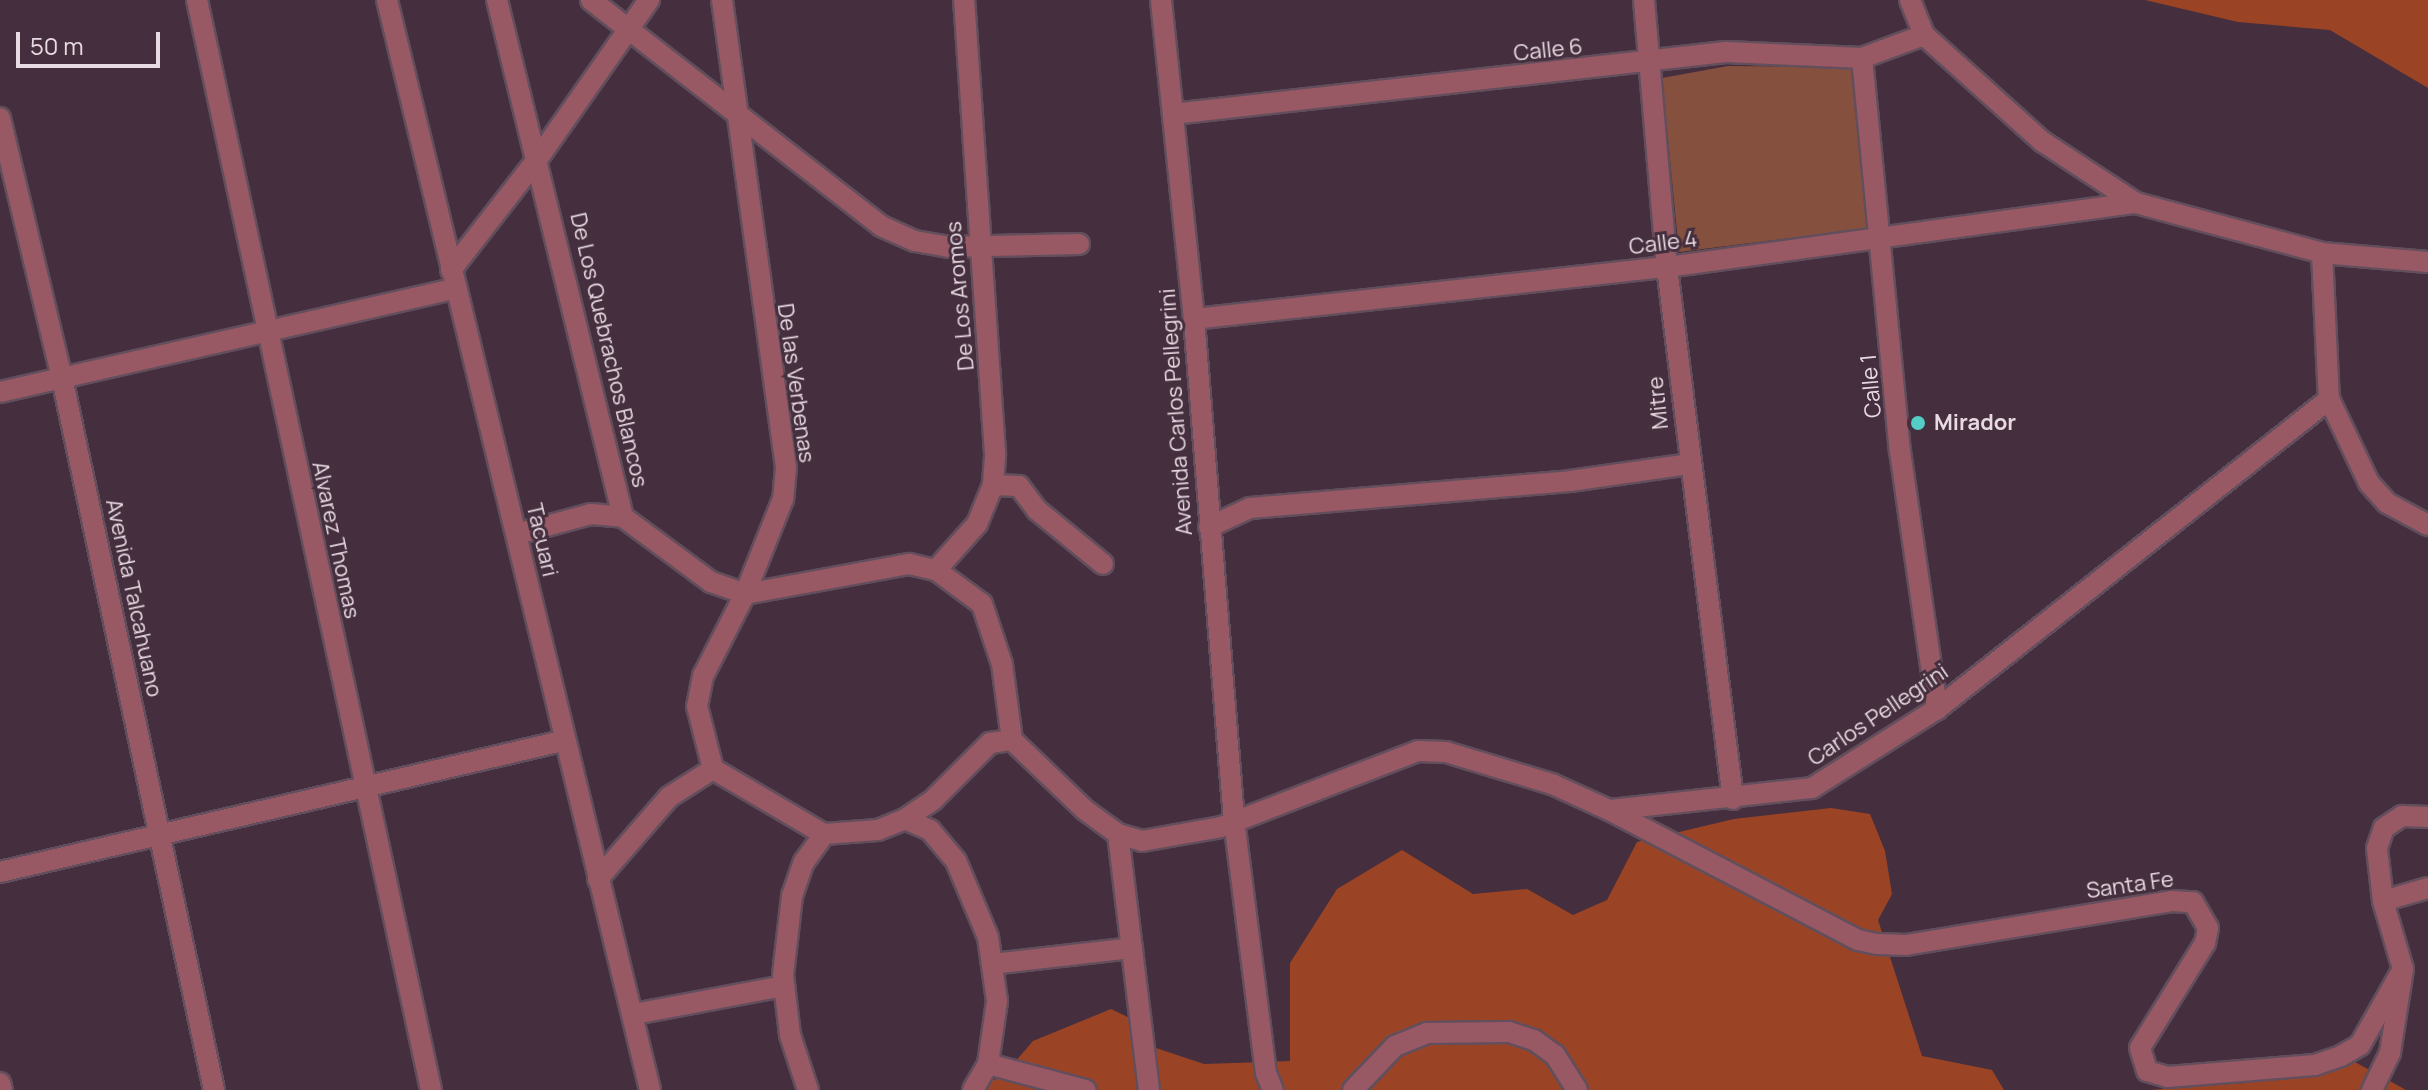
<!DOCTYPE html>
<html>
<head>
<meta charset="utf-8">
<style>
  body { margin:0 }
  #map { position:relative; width:2428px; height:1090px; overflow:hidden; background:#452f3e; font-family:Manrope,sans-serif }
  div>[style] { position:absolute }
  .green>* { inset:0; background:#85503e }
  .forest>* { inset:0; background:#9b4425 }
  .roads { filter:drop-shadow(2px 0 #624e5c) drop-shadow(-2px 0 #624e5c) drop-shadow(0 2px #624e5c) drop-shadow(0 -2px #624e5c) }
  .minor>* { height:20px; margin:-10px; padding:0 10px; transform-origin:10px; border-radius:10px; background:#985964 }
  .dots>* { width:22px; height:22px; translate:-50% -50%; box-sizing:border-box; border:4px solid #452f3e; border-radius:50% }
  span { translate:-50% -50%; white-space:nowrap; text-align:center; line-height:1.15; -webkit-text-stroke:6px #452f3e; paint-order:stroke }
  .street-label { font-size:22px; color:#e8dae3 }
  .poi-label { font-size:22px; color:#e8dae3; font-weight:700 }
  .left { translate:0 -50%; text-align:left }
  .scale { position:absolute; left:16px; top:32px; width:144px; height:36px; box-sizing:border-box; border:4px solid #e8dae3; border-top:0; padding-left:10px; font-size:24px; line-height:28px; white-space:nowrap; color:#e8dae3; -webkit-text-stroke:6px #452f3e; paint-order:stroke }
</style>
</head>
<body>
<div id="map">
  <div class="green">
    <i style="clip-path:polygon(1728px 66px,1852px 67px,1870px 228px,1679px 252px,1662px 78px)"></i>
  </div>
  <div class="forest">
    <i style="clip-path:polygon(2145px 0,2428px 0,2428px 88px,2330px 30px,2238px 22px)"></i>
    <i style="clip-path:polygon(1831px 808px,1870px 814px,1885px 851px,1892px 894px,1878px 920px,1922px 1056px,1992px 1070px,2004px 1090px,970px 1090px,1003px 1076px,1033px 1041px,1111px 1009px,1136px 1021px,1144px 1044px,1204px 1064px,1290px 1061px,1290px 963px,1337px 889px,1402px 850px,1473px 894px,1527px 889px,1573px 915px,1607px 900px,1637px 842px,1734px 819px)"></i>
    <i style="clip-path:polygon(2355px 1062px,2406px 1090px,2149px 1090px,2244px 1083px)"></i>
  </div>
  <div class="roads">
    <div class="minor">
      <i style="left:197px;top:0;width:1115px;rotate:77.88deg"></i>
      <i style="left:387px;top:0;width:1121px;rotate:76.43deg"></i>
      <i style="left:497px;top:0;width:532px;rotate:76.3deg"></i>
      <i style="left:623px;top:517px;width:109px;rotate:36.5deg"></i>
      <i style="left:711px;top:582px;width:36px;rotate:19deg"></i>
      <i style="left:745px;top:594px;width:167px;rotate:-10.4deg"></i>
      <i style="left:909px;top:564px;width:28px;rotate:13deg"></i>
      <i style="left:936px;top:570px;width:57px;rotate:36.5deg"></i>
      <i style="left:982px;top:604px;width:63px;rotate:71.6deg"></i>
      <i style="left:1002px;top:664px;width:77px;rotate:82.5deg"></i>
      <i style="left:591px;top:0;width:368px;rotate:37.9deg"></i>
      <i style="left:881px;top:226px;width:37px;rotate:24deg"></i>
      <i style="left:915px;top:241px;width:34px;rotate:10deg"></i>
      <i style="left:948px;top:247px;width:131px;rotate:-1.3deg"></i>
      <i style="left:722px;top:0;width:471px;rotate:82.2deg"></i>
      <i style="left:786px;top:467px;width:32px;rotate:95deg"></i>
      <i style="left:783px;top:499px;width:102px;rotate:111.8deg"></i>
      <i style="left:745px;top:594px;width:92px;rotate:117.1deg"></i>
      <i style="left:703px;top:676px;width:31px;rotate:101deg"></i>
      <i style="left:697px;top:706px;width:65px;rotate:75.7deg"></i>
      <i style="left:713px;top:769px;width:129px;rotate:30.4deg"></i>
      <i style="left:1161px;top:0;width:321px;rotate:84.1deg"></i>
      <i style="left:1194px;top:319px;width:503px;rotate:85.44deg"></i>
      <i style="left:1234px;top:820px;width:255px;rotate:82.8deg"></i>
      <i style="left:1266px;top:1073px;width:18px;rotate:68deg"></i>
      <i style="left:1644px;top:0;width:268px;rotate:85.1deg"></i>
      <i style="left:1667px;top:267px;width:536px;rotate:82.93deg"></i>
      <i style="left:1910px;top:0;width:38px;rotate:68deg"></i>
      <i style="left:1924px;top:35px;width:160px;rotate:42deg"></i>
      <i style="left:2043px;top:142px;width:111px;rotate:33.3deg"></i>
      <i style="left:2136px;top:203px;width:193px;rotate:15deg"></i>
      <i style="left:2322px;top:253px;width:106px;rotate:4.9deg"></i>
      <i style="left:1862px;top:58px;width:395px;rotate:84.5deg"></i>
      <i style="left:1900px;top:451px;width:261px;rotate:81.8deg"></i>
      <i style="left:1173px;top:114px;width:556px;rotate:-6.4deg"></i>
      <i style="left:1726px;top:52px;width:136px;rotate:2.5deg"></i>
      <i style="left:1862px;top:58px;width:66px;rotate:-20.4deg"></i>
      <i style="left:0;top:118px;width:267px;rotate:76.6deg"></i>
      <i style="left:62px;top:378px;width:728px;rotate:77.95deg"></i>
      <i style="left:2322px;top:253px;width:146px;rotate:87.3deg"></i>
      <i style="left:2329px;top:399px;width:93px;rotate:64.5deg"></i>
      <i style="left:2369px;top:483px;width:27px;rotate:48deg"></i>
      <i style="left:2387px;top:503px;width:47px;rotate:28.2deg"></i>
      <i style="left:451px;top:270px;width:143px;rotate:-52.1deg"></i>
      <i style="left:539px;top:157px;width:192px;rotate:-55deg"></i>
      <i style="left:1194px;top:319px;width:476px;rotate:-6.3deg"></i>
      <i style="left:1667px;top:267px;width:473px;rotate:-7.8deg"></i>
      <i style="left:0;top:392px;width:467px;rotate:-12.8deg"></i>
      <i style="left:993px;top:485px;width:26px;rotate:2deg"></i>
      <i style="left:1019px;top:486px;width:30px;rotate:53deg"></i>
      <i style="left:1037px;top:510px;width:85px;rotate:39.3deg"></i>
      <i style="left:1209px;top:527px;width:45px;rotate:-24.9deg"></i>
      <i style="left:1250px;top:508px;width:321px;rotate:-4.8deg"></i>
      <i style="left:1570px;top:481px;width:120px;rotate:-8.1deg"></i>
      <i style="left:517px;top:534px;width:77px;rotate:-15.1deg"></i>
      <i style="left:591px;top:514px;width:32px;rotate:5deg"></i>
      <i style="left:936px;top:570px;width:62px;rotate:-48.3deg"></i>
      <i style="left:977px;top:524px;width:42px;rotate:-67.7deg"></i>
      <i style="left:993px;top:485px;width:32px;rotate:-86deg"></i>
      <i style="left:995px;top:453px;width:454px;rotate:-93.9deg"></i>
      <i style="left:1012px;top:740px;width:101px;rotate:43.8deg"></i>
      <i style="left:1085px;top:810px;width:41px;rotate:36deg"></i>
      <i style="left:1118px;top:834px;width:25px;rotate:16deg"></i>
      <i style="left:1142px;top:841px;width:80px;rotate:-10deg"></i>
      <i style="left:1221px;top:827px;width:211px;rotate:-21.1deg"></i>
      <i style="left:1418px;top:751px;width:28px;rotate:2deg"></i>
      <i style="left:1446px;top:752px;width:111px;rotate:16.8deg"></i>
      <i style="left:1552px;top:784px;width:63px;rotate:24.5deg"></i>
      <i style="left:1609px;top:810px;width:204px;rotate:-6.2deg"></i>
      <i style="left:1812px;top:788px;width:148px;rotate:-32.3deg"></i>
      <i style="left:1937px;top:709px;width:500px;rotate:-38.3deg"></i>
      <i style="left:1609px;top:810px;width:281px;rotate:27.6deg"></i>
      <i style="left:1858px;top:940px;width:19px;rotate:12deg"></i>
      <i style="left:1877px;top:944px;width:29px;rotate:2deg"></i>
      <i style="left:1906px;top:945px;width:269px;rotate:-9.4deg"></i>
      <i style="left:2171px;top:901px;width:22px;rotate:3deg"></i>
      <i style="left:2193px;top:902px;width:30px;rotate:60deg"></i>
      <i style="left:2208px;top:928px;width:15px;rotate:101deg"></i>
      <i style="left:2205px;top:943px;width:123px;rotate:121.8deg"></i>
      <i style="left:2140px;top:1048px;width:24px;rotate:73deg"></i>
      <i style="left:2147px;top:1071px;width:22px;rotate:16deg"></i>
      <i style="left:2168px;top:1077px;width:147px;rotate:-4.7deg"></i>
      <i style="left:2315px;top:1065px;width:28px;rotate:-19deg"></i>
      <i style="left:2341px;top:1056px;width:22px;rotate:-30deg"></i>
      <i style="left:2360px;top:1045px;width:87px;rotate:-60.5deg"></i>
      <i style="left:905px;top:819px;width:27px;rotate:24deg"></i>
      <i style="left:930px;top:830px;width:40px;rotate:50deg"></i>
      <i style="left:956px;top:861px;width:82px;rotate:67.2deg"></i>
      <i style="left:988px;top:937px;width:65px;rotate:82deg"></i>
      <i style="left:997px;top:1001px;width:64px;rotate:98.1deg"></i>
      <i style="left:988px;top:1064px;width:30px;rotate:120deg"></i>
      <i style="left:1118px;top:834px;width:258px;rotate:83.1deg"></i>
      <i style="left:0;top:872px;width:577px;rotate:-13.12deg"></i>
      <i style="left:598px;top:879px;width:108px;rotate:-49.1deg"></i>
      <i style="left:669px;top:797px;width:52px;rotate:-32.5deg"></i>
      <i style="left:2383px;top:901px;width:47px;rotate:-16.1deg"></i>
      <i style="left:992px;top:964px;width:141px;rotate:-6.5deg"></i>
      <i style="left:634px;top:1014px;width:153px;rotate:-10.6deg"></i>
      <i style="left:988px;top:1064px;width:101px;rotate:14.9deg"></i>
      <i style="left:0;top:1083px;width:7px;rotate:74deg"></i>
      <i style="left:808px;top:1090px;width:58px;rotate:-108.1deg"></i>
      <i style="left:790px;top:1035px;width:60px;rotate:-96.7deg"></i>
      <i style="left:783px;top:975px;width:80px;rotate:-83.5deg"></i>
      <i style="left:792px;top:896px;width:36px;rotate:-71deg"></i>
      <i style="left:804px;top:862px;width:34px;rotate:-54deg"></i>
      <i style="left:824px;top:834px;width:54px;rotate:-4.2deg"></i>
      <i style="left:878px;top:830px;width:29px;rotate:-22deg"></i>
      <i style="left:905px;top:819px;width:34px;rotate:-34deg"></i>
      <i style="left:933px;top:800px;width:81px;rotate:-45deg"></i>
      <i style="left:990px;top:743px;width:22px;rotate:-8deg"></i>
      <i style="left:1353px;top:1090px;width:61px;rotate:-46.3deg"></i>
      <i style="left:1395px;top:1046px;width:35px;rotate:-22deg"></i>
      <i style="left:1427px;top:1033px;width:82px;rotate:-0.7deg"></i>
      <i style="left:1509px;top:1032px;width:26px;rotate:18deg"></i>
      <i style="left:1534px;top:1040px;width:26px;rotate:36deg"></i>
      <i style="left:1555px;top:1055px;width:41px;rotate:57.8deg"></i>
      <i style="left:2372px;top:1090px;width:41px;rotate:-64.1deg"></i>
      <i style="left:2390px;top:1053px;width:85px;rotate:-81.2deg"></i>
      <i style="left:2403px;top:969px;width:71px;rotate:-106.4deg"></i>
      <i style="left:2383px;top:901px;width:53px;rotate:-96.5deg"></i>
      <i style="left:2377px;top:848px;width:21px;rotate:-71deg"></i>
      <i style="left:2384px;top:828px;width:22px;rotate:-34deg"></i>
      <i style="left:2402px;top:816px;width:26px;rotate:2deg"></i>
    </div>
  </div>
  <div class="dots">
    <i style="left:1918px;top:423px;background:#54cdc6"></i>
  </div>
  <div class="street-label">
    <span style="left:1548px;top:50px;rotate:-6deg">Calle 6</span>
    <span style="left:1663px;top:243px;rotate:-7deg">Calle 4</span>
    <span style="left:960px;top:296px;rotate:-95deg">De Los Aromos</span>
    <span style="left:609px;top:350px;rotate:77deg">De Los Quebrachos Blancos</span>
    <span style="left:796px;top:383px;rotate:82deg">De las Verbenas</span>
    <span style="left:1871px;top:386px;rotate:-95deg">Calle 1</span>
    <span style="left:1658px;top:403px;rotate:-96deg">Mitre</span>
    <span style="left:1176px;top:412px;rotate:-94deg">Avenida Carlos Pellegrini</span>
    <span style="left:336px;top:540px;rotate:78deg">Alvarez Thomas</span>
    <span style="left:542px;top:540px;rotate:77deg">Tacuari</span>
    <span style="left:134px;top:598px;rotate:78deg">Avenida Talcahuano</span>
    <span style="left:1878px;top:715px;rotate:-34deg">Carlos Pellegrini</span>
    <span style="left:2130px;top:885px;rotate:-8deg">Santa Fe</span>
  </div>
  <div class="poi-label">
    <span class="left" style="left:1934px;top:423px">Mirador</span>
  </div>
  <div class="scale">50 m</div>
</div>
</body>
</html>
